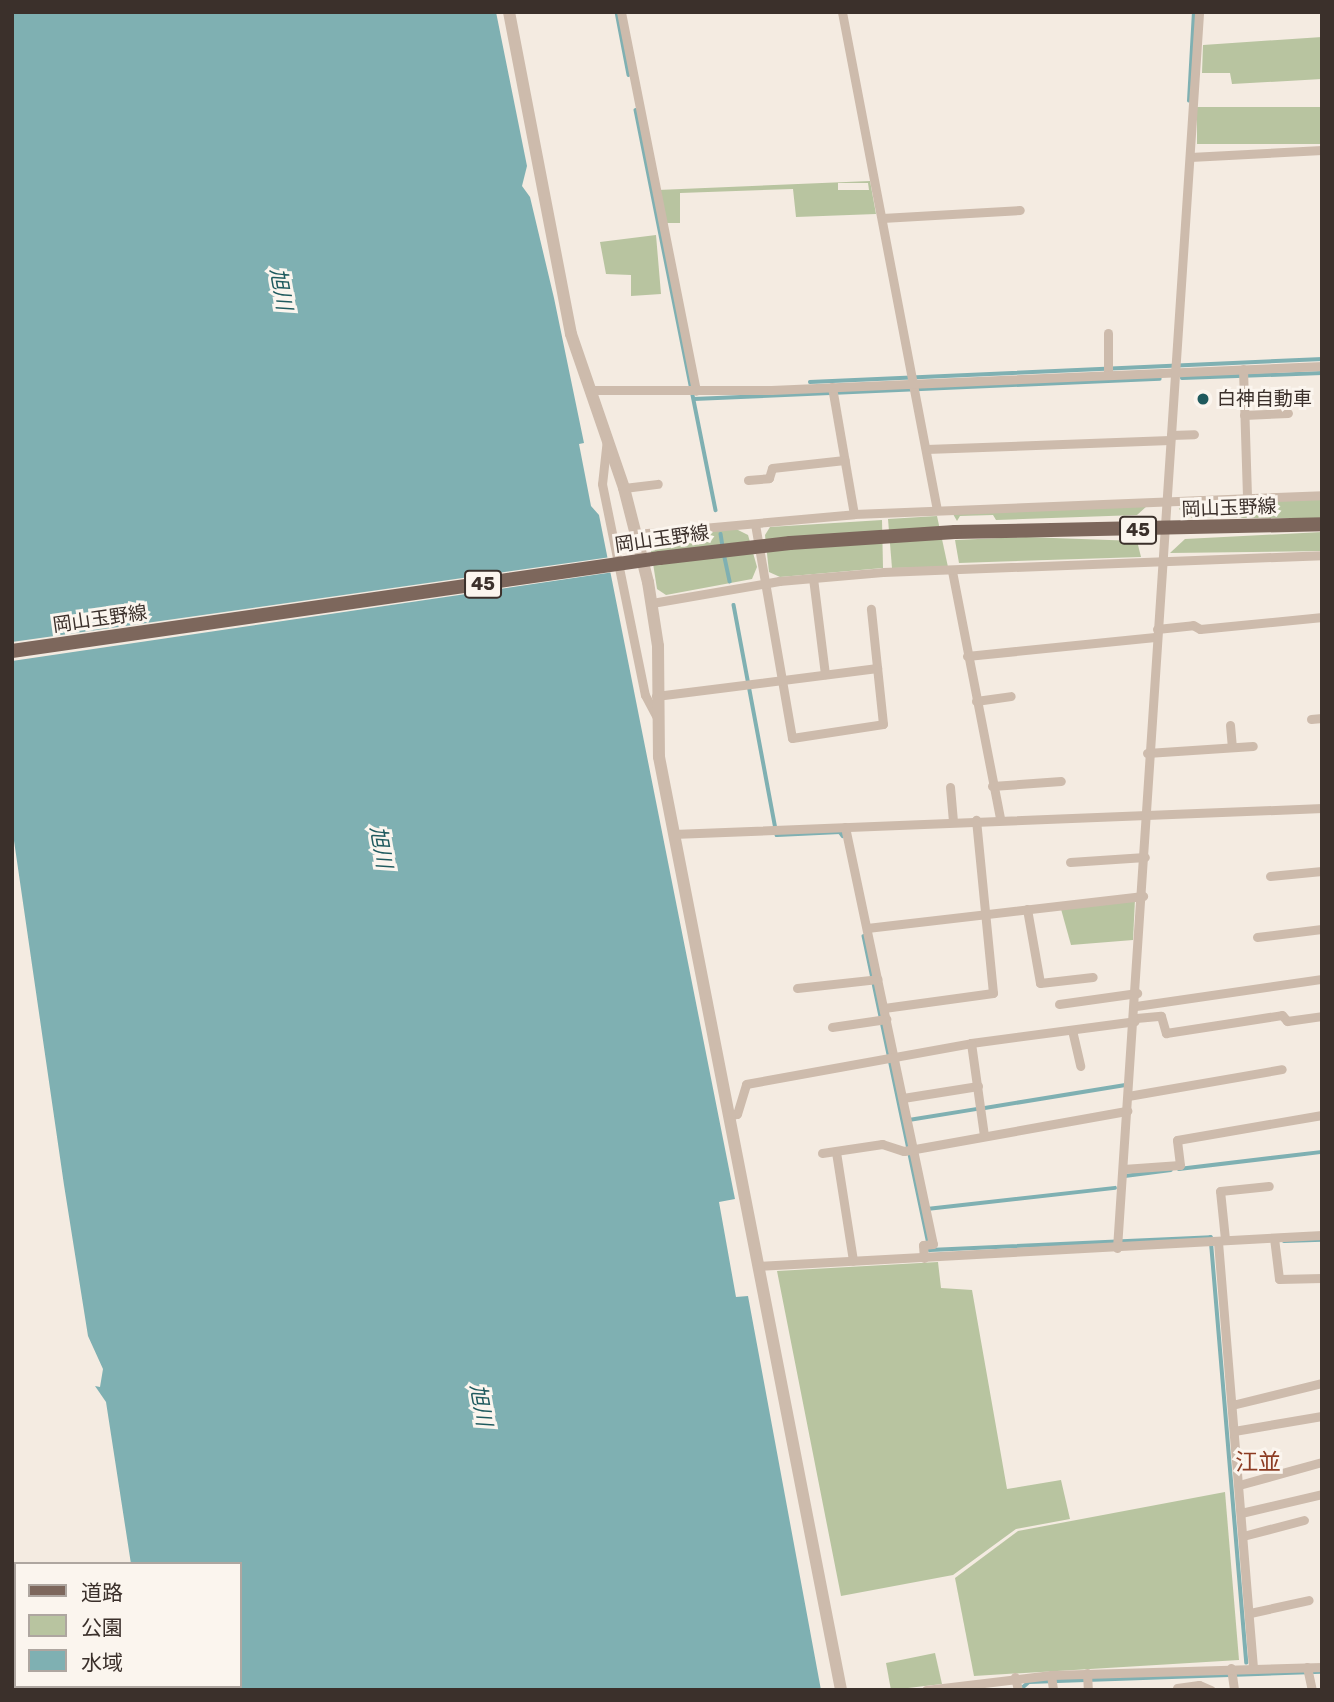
<!DOCTYPE html>
<html>
<head>
<meta charset="utf-8">
<style>
  body { margin:0 }
  #map { position:relative; width:1334px; height:1702px; overflow:hidden; background:#f4ebe1; font-family:Rubik,"Noto Sans JP",sans-serif }
  div>[style] { position:absolute }
  .green>* { inset:0; background:#b8c4a0; transform-origin:0 0 }
  .water>* { inset:0; background:#7fb0b2 }
  .pier>* { inset:0; background:#f4ebe1 }
  .stream>* { height:3.5px; margin:-1.75px; padding:0 1.75px; transform-origin:1.75px; border-radius:1.75px; background:#7fb0b2 }
  .minor>* { height:9px; margin:-4.5px; padding:0 4.5px; transform-origin:4.5px; border-radius:4.5px; background:#cdbbac }
  .tertiary>* { height:12px; margin:-6px; padding:0 6px; transform-origin:6px; border-radius:6px; background:#cdbbac }
  .primary>* { height:14px; margin:-7px; padding:0 7px; transform-origin:7px; border-radius:7px; background:#7d675c }
  .primary-bridge>* { height:14px; margin:-7px; padding:0 7px; transform-origin:7px; border-radius:7px; background:#7d675c }
  .dots>* { width:19px; height:19px; translate:-50% -50%; box-sizing:border-box; border:4px solid #fbf5ee; border-radius:50% }
  span { translate:-50% -50%; white-space:nowrap; text-align:center; line-height:1.15; -webkit-text-stroke:6px #fbf5ee; paint-order:stroke }
  .shield-label span { padding:2px 5px; background:#fbf5ee; border:2px solid; border-radius:5px; -webkit-text-stroke-width:0 }
  .shield-label { font-size:18px; color:#3b302b; font-weight:700 }
  .poi-label { font-size:19px; color:#3b302b }
  .left { translate:0 -50%; text-align:left }
  .street-label { font-size:19px; color:#3b302b }
  .water-label { font-size:21px; color:#1f5a5e; font-style:italic }
  .quarter-label { font-size:23px; color:#8c3b22 }
  .frame { position:absolute; inset:0; border:14px solid #3b302b; pointer-events:none }
  .legend { position:absolute; left:14px; top:1562px; width:228px; height:126px; box-sizing:border-box; background:#fbf5ee; border:2px solid #aea6a0; margin:0; padding:9px 12px; list-style:none; font-size:21px; color:#3b302b }
  .legend li { display:flex; align-items:center; gap:14px; height:35px }
  .legend b { width:35px; border:2px solid #aea6a0 }
</style>
</head>
<body>
<div id="map">
  <div class="green">
    <i style="clip-path:polygon(1322px 37px,1322px 79px,1232px 84px,1230px 73px,1202px 73px,1203px 45px)"></i>
    <i style="left:1322px;top:107px;width:37px;height:125px;rotate:90deg"></i>
    <i style="clip-path:polygon(evenodd,870px 181px,876px 214px,796px 217px,793px 189px,680px 193px,680px 223px,665px 223px,658px 190px,870px 181px,868px 183px,869px 190px,838px 190px,838px 183px,868px 183px)"></i>
    <i style="clip-path:polygon(656px 235px,661px 294px,631px 296px,631px 275px,606px 274px,600px 242px)"></i>
    <i style="clip-path:polygon(1322px 499px,1322px 518px,1190px 518px,1179px 509px,1183px 504px)"></i>
    <i style="clip-path:polygon(1147px 506px,1137px 515px,996px 520px,993px 515px,960px 516px,957px 521px,953px 514px)"></i>
    <i style="clip-path:polygon(937px 516px,948px 567px,892px 568px,888px 519px)"></i>
    <i style="clip-path:polygon(882px 520px,883px 568px,780px 577px,769px 572px,765px 535px,770px 527px)"></i>
    <i style="clip-path:polygon(736px 529px,748px 535px,757px 567px,752px 579px,666px 595px,657px 589px,650px 544px,655px 537px)"></i>
    <i style="clip-path:polygon(1322px 532px,1322px 551px,1170px 553px,1185px 539px)"></i>
    <i style="clip-path:polygon(1026px 537px,1137px 541px,1141px 557px,959px 563px,955px 540px)"></i>
    <i style="clip-path:polygon(1135px 899px,1133px 940px,1071px 945px,1061px 909px)"></i>
    <i style="clip-path:polygon(938px 1262px,941px 1288px,972px 1290px,1007px 1489px,1061px 1480px,1070px 1519px,1016px 1529px,953px 1575px,841px 1596px,777px 1271px)"></i>
    <i style="clip-path:polygon(1225px 1492px,1239px 1660px,974px 1676px,955px 1578px,1018px 1531px)"></i>
    <i style="clip-path:polygon(935px 1653px,942px 1684px,891px 1690px,886px 1663px)"></i>
  </div>
  <div class="water">
    <i style="clip-path:polygon(12px 12px,496px 12px,527px 166px,522px 186px,530px 197px,554px 298px,584px 443px,579px 444px,591px 506px,599px 515px,735px 1199px,719px 1202px,736px 1297px,748px 1296px,821px 1690px,151px 1690px,150px 1686px,240px 1686px,240px 1564px,131px 1564px,106px 1402px,95px 1386px,100px 1387px,103px 1369px,88px 1336px,64px 1185px,12px 827px)"></i>
  </div>
  <div class="pier">
    <i style="clip-path:polygon(611px 557px,614px 572px,12px 661px,12px 642px)"></i>
  </div>
  <div class="stream">
    <i style="left:617px;top:12px;width:64px;rotate:79.2deg"></i>
    <i style="left:1189px;top:101px;width:89px;rotate:-86.8deg"></i>
    <i style="left:636px;top:110px;width:408px;rotate:78.7deg"></i>
    <i style="left:1182px;top:378px;width:140px;rotate:-2deg"></i>
    <i style="left:810px;top:382px;width:513px;rotate:-2.57deg"></i>
    <i style="left:694px;top:399px;width:466px;rotate:-2.5deg"></i>
    <i style="left:721px;top:534px;width:12px;rotate:81deg"></i>
    <i style="left:724px;top:553px;width:29px;rotate:78deg"></i>
    <i style="left:734px;top:605px;width:234px;rotate:79.4deg"></i>
    <i style="left:777px;top:835px;width:63px;rotate:-2.7deg"></i>
    <i style="left:840px;top:832px;width:5px;rotate:53deg"></i>
    <i style="left:864px;top:936px;width:321px;rotate:78.1deg"></i>
    <i style="left:930px;top:1250px;width:281px;rotate:-2.6deg"></i>
    <i style="left:1211px;top:1237px;width:427px;rotate:85.2deg"></i>
    <i style="left:985px;top:1108px;width:142px;rotate:-9.3deg"></i>
    <i style="left:909px;top:1120px;width:69px;rotate:-9.2deg"></i>
    <i style="left:1179px;top:1169px;width:144px;rotate:-6.8deg"></i>
    <i style="left:1125px;top:1176px;width:46px;rotate:-7.4deg"></i>
    <i style="left:927px;top:1209px;width:189px;rotate:-6.4deg"></i>
    <i style="left:1284px;top:1241px;width:38px;rotate:-2deg"></i>
    <i style="left:1022px;top:1688px;width:9px;rotate:-41deg"></i>
    <i style="left:1029px;top:1682px;width:293px;rotate:-2deg"></i>
  </div>
  <div class="minor">
    <i style="left:621px;top:12px;width:386px;rotate:78.8deg"></i>
    <i style="left:842px;top:12px;width:507px;rotate:79.2deg"></i>
    <i style="left:1190px;top:157px;width:132px;rotate:-3deg"></i>
    <i style="left:882px;top:218px;width:138px;rotate:-3.3deg"></i>
    <i style="left:1108px;top:333px;width:42px;rotate:90deg"></i>
    <i style="left:1243px;top:369px;width:129px;rotate:88.2deg"></i>
    <i style="left:832px;top:387px;width:129px;rotate:80.2deg"></i>
    <i style="left:591px;top:390px;width:180px"></i>
    <i style="left:771px;top:390px;width:552px;rotate:-2.49deg"></i>
    <i style="left:1244px;top:415px;width:44px;rotate:-2.6deg"></i>
    <i style="left:1171px;top:435px;width:23px;rotate:-2deg"></i>
    <i style="left:607px;top:439px;width:45px;rotate:96.3deg"></i>
    <i style="left:602px;top:484px;width:215px;rotate:78.5deg"></i>
    <i style="left:645px;top:695px;width:24px;rotate:62deg"></i>
    <i style="left:926px;top:449px;width:244px;rotate:-2.1deg"></i>
    <i style="left:748px;top:480px;width:21px;rotate:-5deg"></i>
    <i style="left:769px;top:478px;width:10px;rotate:-73deg"></i>
    <i style="left:772px;top:468px;width:73px;rotate:-6.3deg"></i>
    <i style="left:624px;top:488px;width:34px;rotate:-7deg"></i>
    <i style="left:755px;top:524px;width:217px;rotate:80.2deg"></i>
    <i style="left:792px;top:738px;width:92px;rotate:-8.7deg"></i>
    <i style="left:883px;top:724px;width:116px;rotate:-96deg"></i>
    <i style="left:636px;top:534px;width:219px;rotate:-5.2deg"></i>
    <i style="left:854px;top:514px;width:468px;rotate:-2.3deg"></i>
    <i style="left:952px;top:571px;width:253px;rotate:79deg"></i>
    <i style="left:813px;top:578px;width:97px;rotate:82.9deg"></i>
    <i style="left:652px;top:603px;width:129px;rotate:-9.8deg"></i>
    <i style="left:779px;top:581px;width:104px;rotate:-4.9deg"></i>
    <i style="left:883px;top:572px;width:439px;rotate:-2.2deg"></i>
    <i style="left:1157px;top:629px;width:36px;rotate:-6deg"></i>
    <i style="left:1193px;top:625px;width:8px;rotate:30deg"></i>
    <i style="left:1200px;top:629px;width:123px;rotate:-5.6deg"></i>
    <i style="left:967px;top:656px;width:189px;rotate:-5.8deg"></i>
    <i style="left:656px;top:696px;width:223px;rotate:-7.2deg"></i>
    <i style="left:976px;top:701px;width:35px;rotate:-8deg"></i>
    <i style="left:1311px;top:719px;width:11px;rotate:-5deg"></i>
    <i style="left:1230px;top:725px;width:22px;rotate:85deg"></i>
    <i style="left:1147px;top:753px;width:106px;rotate:-3.8deg"></i>
    <i style="left:992px;top:786px;width:69px;rotate:-4.1deg"></i>
    <i style="left:950px;top:787px;width:35px;rotate:85deg"></i>
    <i style="left:845px;top:827px;width:426px;rotate:78.1deg"></i>
    <i style="left:933px;top:1244px;width:10px;rotate:174deg"></i>
    <i style="left:923px;top:1245px;width:13px;rotate:86deg"></i>
    <i style="left:673px;top:834px;width:650px;rotate:-2.29deg"></i>
    <i style="left:1070px;top:862px;width:75px;rotate:-3.8deg"></i>
    <i style="left:1270px;top:876px;width:52px;rotate:-5.5deg"></i>
    <i style="left:1027px;top:909px;width:75px;rotate:80deg"></i>
    <i style="left:1040px;top:983px;width:53px;rotate:-6.5deg"></i>
    <i style="left:867px;top:928px;width:278px;rotate:-6.6deg"></i>
    <i style="left:1257px;top:937px;width:65px;rotate:-7deg"></i>
    <i style="left:797px;top:988px;width:81px;rotate:-6.3deg"></i>
    <i style="left:1059px;top:1004px;width:79px;rotate:-8deg"></i>
    <i style="left:1136px;top:1006px;width:188px;rotate:-8.3deg"></i>
    <i style="left:884px;top:1008px;width:110px;rotate:-7.8deg"></i>
    <i style="left:993px;top:993px;width:174px;rotate:-95.6deg"></i>
    <i style="left:1136px;top:1018px;width:25px;rotate:-5deg"></i>
    <i style="left:1161px;top:1016px;width:18px;rotate:74deg"></i>
    <i style="left:1166px;top:1033px;width:117px;rotate:-8.8deg"></i>
    <i style="left:1282px;top:1015px;width:8px;rotate:50deg"></i>
    <i style="left:1287px;top:1021px;width:35px;rotate:-8deg"></i>
    <i style="left:832px;top:1027px;width:55px;rotate:-8.4deg"></i>
    <i style="left:1072px;top:1030px;width:37px;rotate:77deg"></i>
    <i style="left:971px;top:1043px;width:165px;rotate:-7.6deg"></i>
    <i style="left:1128px;top:1096px;width:156px;rotate:-9.9deg"></i>
    <i style="left:903px;top:1098px;width:76px;rotate:-9.1deg"></i>
    <i style="left:728px;top:1116px;width:9px;rotate:-13deg"></i>
    <i style="left:737px;top:1114px;width:31px;rotate:-73deg"></i>
    <i style="left:746px;top:1084px;width:229px;rotate:-10.3deg"></i>
    <i style="left:971px;top:1043px;width:94px;rotate:82deg"></i>
    <i style="left:836px;top:1152px;width:110px;rotate:81.1deg"></i>
    <i style="left:822px;top:1153px;width:61px;rotate:-8.5deg"></i>
    <i style="left:882px;top:1144px;width:23px;rotate:18deg"></i>
    <i style="left:904px;top:1151px;width:227px;rotate:-10.2deg"></i>
    <i style="left:1123px;top:1169px;width:57px;rotate:-4deg"></i>
    <i style="left:1180px;top:1165px;width:25px;rotate:-97deg"></i>
    <i style="left:1177px;top:1140px;width:147px;rotate:-9.8deg"></i>
    <i style="left:1274px;top:1238px;width:41px;rotate:83deg"></i>
    <i style="left:1279px;top:1279px;width:43px;rotate:-1.3deg"></i>
    <i style="left:1225px;top:1239px;width:48px;rotate:-95.9deg"></i>
    <i style="left:1220px;top:1191px;width:49px;rotate:-5.8deg"></i>
    <i style="left:1218px;top:1242px;width:427px;rotate:85.3deg"></i>
    <i style="left:1117px;top:1248px;width:1239px;rotate:-86.2deg"></i>
    <i style="left:758px;top:1266px;width:565px;rotate:-3.15deg"></i>
    <i style="left:1232px;top:1405px;width:93px;rotate:-13.7deg"></i>
    <i style="left:1234px;top:1431px;width:89px;rotate:-9.7deg"></i>
    <i style="left:1239px;top:1485px;width:86px;rotate:-15.5deg"></i>
    <i style="left:1241px;top:1513px;width:83px;rotate:-13.2deg"></i>
    <i style="left:1243px;top:1536px;width:63px;rotate:-14.7deg"></i>
    <i style="left:1250px;top:1613px;width:60px;rotate:-12.4deg"></i>
    <i style="left:1307px;top:1667px;width:24px;rotate:78deg"></i>
    <i style="left:1231px;top:1668px;width:22px;rotate:82deg"></i>
    <i style="left:1087px;top:1673px;width:17px;rotate:87deg"></i>
    <i style="left:1051px;top:1675px;width:15px;rotate:82deg"></i>
    <i style="left:1015px;top:1677px;width:13px;rotate:77deg"></i>
    <i style="left:1177px;top:1688px;width:22px;rotate:-8deg"></i>
    <i style="left:1199px;top:1685px;width:13px;rotate:23deg"></i>
    <i style="left:926px;top:1690px;width:126px;rotate:-6.8deg"></i>
    <i style="left:1051px;top:1675px;width:271px;rotate:-1.7deg"></i>
  </div>
  <div class="tertiary">
    <i style="left:509px;top:12px;width:328px;rotate:79.1deg"></i>
    <i style="left:571px;top:334px;width:163px;rotate:71deg"></i>
    <i style="left:624px;top:488px;width:97px;rotate:75.7deg"></i>
    <i style="left:648px;top:582px;width:65px;rotate:81.1deg"></i>
    <i style="left:658px;top:646px;width:111px;rotate:89.5deg"></i>
    <i style="left:659px;top:757px;width:951px;rotate:78.96deg"></i>
  </div>
  <div class="primary">
    <i style="left:955px;top:532px;width:367px;rotate:-1.2deg"></i>
  </div>
  <div class="primary-bridge">
    <i style="left:12px;top:651px;width:655px;rotate:-8.17deg"></i>
    <i style="left:660px;top:558px;width:131px;rotate:-6.6deg"></i>
    <i style="left:790px;top:543px;width:165px;rotate:-3.8deg"></i>
  </div>
  <div class="dots">
    <i style="left:1203px;top:399px;background:#1f5a5e"></i>
  </div>
  <div class="shield-label">
    <span style="left:1138px;top:530px">45</span>
    <span style="left:483px;top:584px">45</span>
  </div>
  <div class="poi-label">
    <span class="left" style="left:1217px;top:399px">白神自動車</span>
  </div>
  <div class="street-label">
    <span style="left:1229px;top:508px;rotate:-2deg">岡山玉野線</span>
    <span style="left:662px;top:539px;rotate:-8deg">岡山玉野線</span>
    <span style="left:100px;top:619px;rotate:-8deg">岡山玉野線</span>
  </div>
  <div class="water-label">
    <span style="left:281px;top:289px;rotate:80deg">旭川</span>
    <span style="left:381px;top:847px;rotate:80deg">旭川</span>
    <span style="left:481px;top:1405px;rotate:80deg">旭川</span>
  </div>
  <div class="quarter-label">
    <span style="left:1258px;top:1462px">江並</span>
  </div>
  <div class="frame"></div>
  <ul class="legend">
  <li><b style="height:9px;background:#7d675c"></b>道路</li>
  <li><b style="height:19px;background:#b8c4a0"></b>公園</li>
  <li><b style="height:19px;background:#7fb0b2"></b>水域</li>
  </ul>
</div>
</body>
</html>
